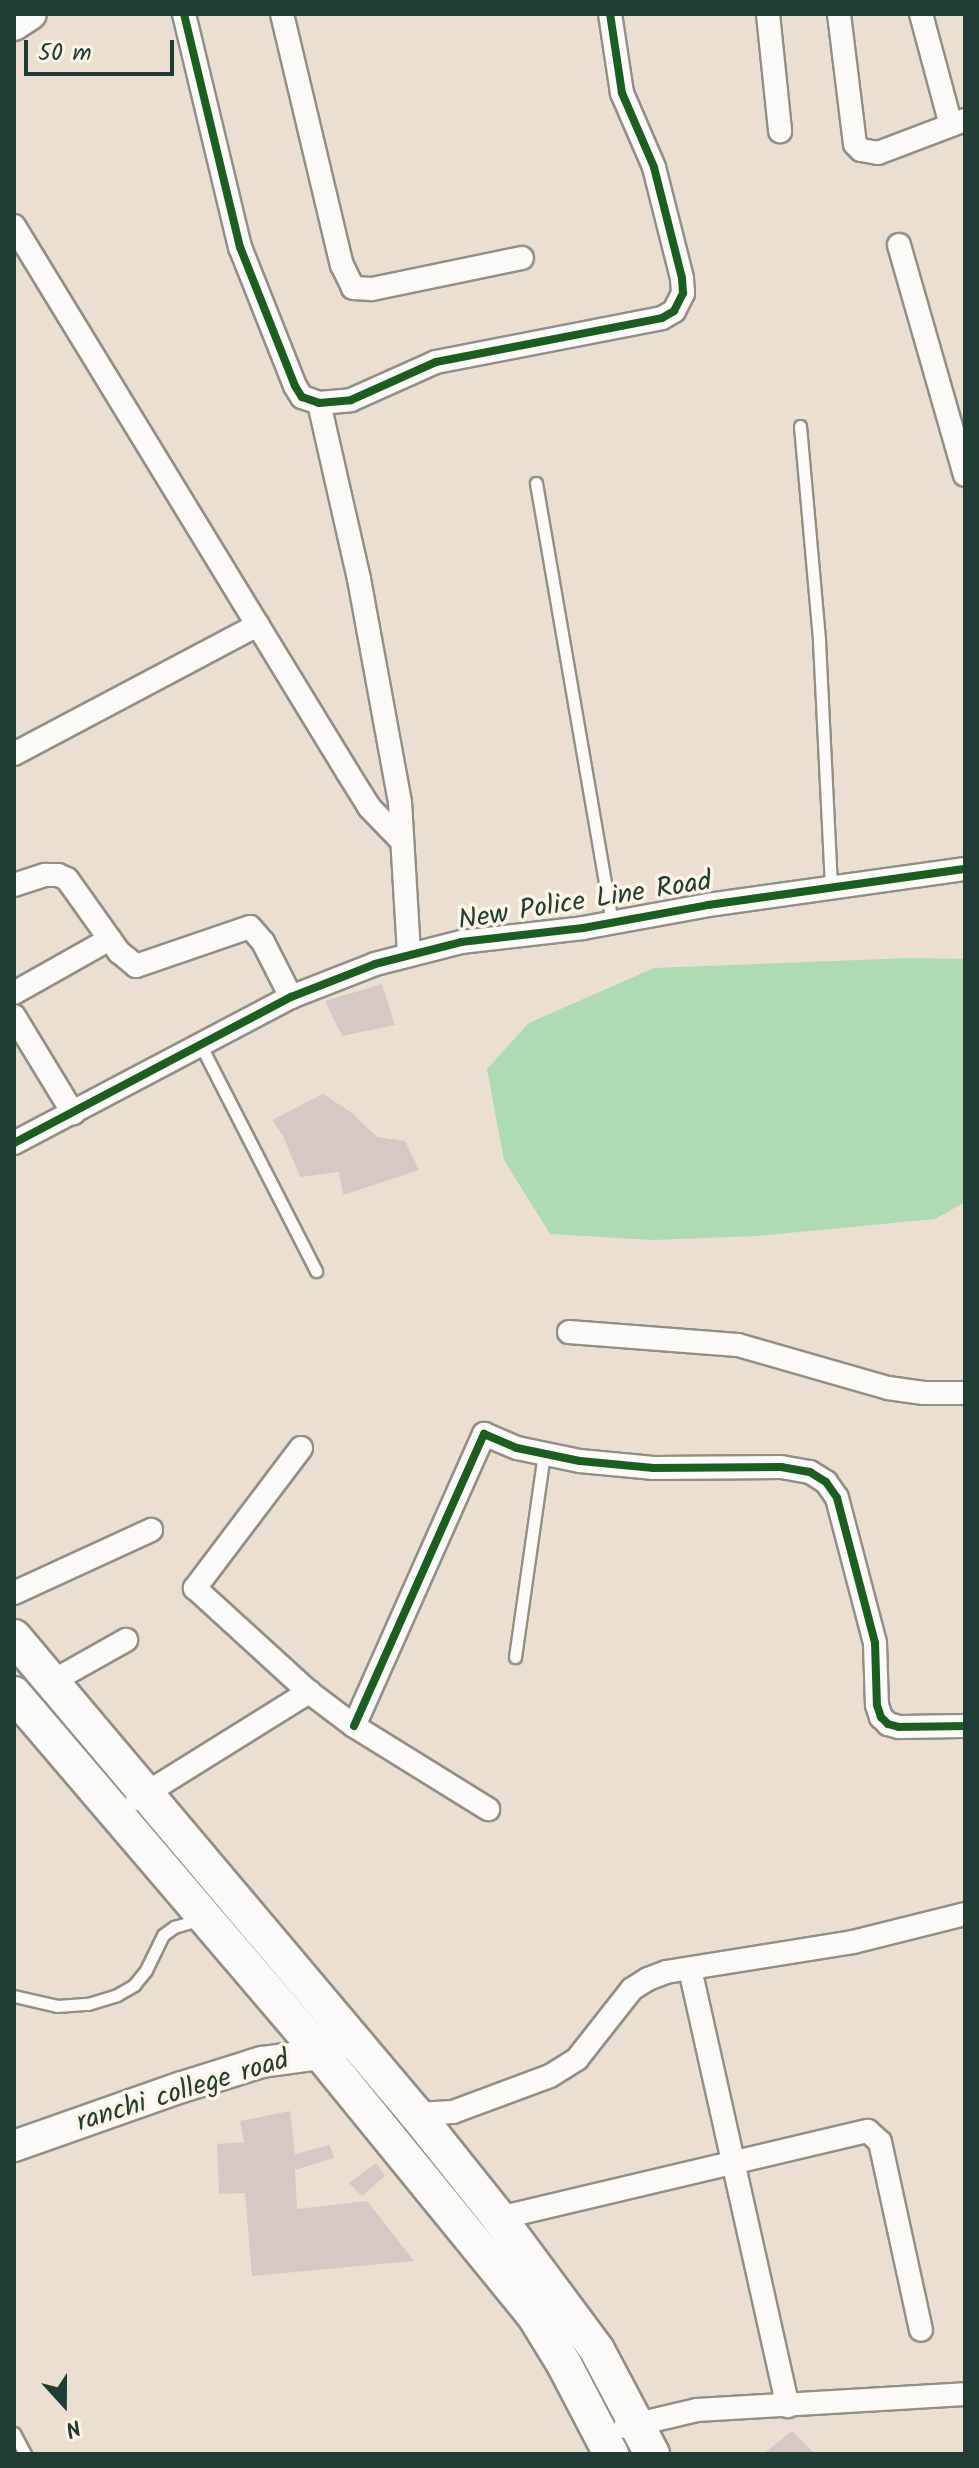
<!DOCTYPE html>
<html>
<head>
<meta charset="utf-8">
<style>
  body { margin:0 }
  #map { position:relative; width:979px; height:2468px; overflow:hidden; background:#eadfd0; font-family:Kalam,sans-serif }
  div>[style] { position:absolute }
  .green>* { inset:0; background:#afdbb4 }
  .building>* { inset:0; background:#d8c8c5 }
  .roads { filter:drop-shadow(2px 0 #909086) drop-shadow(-2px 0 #909086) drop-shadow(0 2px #909086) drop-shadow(0 -2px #909086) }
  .lane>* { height:11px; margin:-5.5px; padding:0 5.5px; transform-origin:5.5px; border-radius:5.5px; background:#fcfaf8 }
  .street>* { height:22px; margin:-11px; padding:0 11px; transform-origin:11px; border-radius:11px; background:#fcfaf8 }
  .secondary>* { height:30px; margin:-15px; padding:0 15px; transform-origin:15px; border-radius:15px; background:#fcfaf8 }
  .primary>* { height:34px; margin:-17px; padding:0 17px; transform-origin:17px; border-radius:17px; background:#fcfaf8 }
  .cycleway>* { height:8px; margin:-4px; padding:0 4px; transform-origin:4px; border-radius:4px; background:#1b5e20 }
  span { translate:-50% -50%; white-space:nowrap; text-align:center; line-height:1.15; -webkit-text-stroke:7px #fcf5e5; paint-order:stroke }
  .street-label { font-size:28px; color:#1f3d34 }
  .frame { position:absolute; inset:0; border:16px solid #1f3d34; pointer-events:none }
  .north { position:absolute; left:24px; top:2364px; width:80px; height:80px; -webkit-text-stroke:6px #fcf5e5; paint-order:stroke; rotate:159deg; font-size:22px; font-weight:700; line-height:32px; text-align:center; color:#1f3d34 }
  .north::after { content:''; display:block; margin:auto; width:28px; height:36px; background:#1f3d34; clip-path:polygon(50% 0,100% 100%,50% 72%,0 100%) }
  .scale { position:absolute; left:24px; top:40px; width:150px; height:36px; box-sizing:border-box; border:4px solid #1f3d34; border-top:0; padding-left:10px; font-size:24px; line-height:28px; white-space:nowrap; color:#1f3d34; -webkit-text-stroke:6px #fcf5e5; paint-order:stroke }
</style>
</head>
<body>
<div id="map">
  <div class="green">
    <i style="clip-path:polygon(910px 958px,965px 959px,965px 1202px,935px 1219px,757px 1236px,653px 1240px,550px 1234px,504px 1160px,487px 1069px,529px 1023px,654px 968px)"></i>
  </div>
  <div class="building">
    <i style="clip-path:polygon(382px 984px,395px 1025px,342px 1036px,325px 1001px)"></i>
    <i style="clip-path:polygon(323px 1094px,352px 1113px,377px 1137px,405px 1141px,419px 1170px,343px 1195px,339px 1172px,300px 1177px,283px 1136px,272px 1120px)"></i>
    <i style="clip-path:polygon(290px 2111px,295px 2154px,330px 2145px,334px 2158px,295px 2170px,297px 2209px,367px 2201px,414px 2261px,252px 2276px,245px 2193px,219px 2194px,217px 2144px,244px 2142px,240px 2121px)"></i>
    <i style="clip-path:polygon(376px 2163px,385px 2176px,362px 2196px,349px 2183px)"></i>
    <i style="clip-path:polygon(792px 2431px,815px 2454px,763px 2454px)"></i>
  </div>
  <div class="roads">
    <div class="lane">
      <i style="left:800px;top:426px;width:216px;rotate:84.9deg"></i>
      <i style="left:819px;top:641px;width:247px;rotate:87.2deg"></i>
      <i style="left:536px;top:483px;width:447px;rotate:80.2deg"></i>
      <i style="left:200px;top:1044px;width:255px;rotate:62.9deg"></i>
      <i style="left:515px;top:1657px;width:205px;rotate:-81.9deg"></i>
      <i style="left:14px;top:1996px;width:44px;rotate:13.1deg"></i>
      <i style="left:57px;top:2006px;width:31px;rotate:-4deg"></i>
      <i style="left:88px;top:2004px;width:30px;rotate:-17deg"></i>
      <i style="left:117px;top:1995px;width:20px;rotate:-30deg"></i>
      <i style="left:134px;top:1985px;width:19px;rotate:-51deg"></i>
      <i style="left:146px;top:1970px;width:39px;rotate:-64deg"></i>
      <i style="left:163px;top:1935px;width:14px;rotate:-36deg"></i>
      <i style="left:174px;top:1927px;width:26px;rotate:-16deg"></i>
      <i style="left:14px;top:2433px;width:24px;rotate:62deg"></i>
    </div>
    <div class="street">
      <i style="left:184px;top:14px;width:240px;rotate:76.5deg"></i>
      <i style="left:240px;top:247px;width:149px;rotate:68.4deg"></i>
      <i style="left:295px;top:386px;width:13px;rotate:58deg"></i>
      <i style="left:302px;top:397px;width:18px;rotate:19deg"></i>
      <i style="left:319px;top:403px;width:32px;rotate:-5deg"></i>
      <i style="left:351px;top:400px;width:93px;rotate:-24.1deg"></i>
      <i style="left:436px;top:362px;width:230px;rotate:-11deg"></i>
      <i style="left:662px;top:318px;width:14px;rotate:-30deg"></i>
      <i style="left:674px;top:311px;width:20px;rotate:-63deg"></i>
      <i style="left:683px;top:293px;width:15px;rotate:-94deg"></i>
      <i style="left:682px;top:278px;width:114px;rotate:-104.2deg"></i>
      <i style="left:654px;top:167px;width:81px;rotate:-113.4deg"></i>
      <i style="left:622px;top:93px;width:80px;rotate:-98.6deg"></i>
      <i style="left:282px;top:14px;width:258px;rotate:76.6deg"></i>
      <i style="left:342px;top:265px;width:25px;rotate:64deg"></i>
      <i style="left:353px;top:288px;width:19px;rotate:3deg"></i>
      <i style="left:372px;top:289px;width:153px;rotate:-11.7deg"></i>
      <i style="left:768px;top:14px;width:118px;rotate:84.1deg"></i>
      <i style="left:839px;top:14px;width:131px;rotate:83deg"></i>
      <i style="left:855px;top:144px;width:8px;rotate:45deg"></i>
      <i style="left:861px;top:150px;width:17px;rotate:10deg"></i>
      <i style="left:878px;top:153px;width:93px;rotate:-20.8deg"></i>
      <i style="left:921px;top:14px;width:115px;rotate:74.9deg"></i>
      <i style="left:14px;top:226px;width:641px;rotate:58.59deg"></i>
      <i style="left:348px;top:773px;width:40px;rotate:58deg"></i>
      <i style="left:369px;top:807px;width:47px;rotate:45.9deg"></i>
      <i style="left:899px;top:245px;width:239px;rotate:74deg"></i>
      <i style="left:319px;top:403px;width:180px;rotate:77.2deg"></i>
      <i style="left:359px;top:579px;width:227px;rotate:79.6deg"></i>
      <i style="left:400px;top:802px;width:153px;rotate:86.6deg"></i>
      <i style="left:14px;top:754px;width:276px;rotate:-27.9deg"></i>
      <i style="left:14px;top:885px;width:33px;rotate:-18deg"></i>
      <i style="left:45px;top:875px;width:13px"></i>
      <i style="left:58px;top:875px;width:10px;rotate:24deg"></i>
      <i style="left:67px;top:879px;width:90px;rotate:54.5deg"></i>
      <i style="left:119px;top:952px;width:22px;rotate:39deg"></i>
      <i style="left:136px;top:966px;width:120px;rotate:-18.9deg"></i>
      <i style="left:250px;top:927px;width:20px;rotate:49deg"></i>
      <i style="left:263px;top:942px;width:62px;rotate:63deg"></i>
      <i style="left:14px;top:993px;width:110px;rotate:-29.4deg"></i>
      <i style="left:14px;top:1016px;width:114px;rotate:58.7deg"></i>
      <i style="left:14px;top:1143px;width:313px;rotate:-27.8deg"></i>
      <i style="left:291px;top:997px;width:90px;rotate:-21.4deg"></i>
      <i style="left:375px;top:964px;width:89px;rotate:-14.3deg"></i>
      <i style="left:461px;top:942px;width:123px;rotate:-6.5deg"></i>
      <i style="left:583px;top:928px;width:127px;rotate:-10.4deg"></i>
      <i style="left:708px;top:905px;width:260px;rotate:-8deg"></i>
      <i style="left:569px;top:1332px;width:169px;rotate:4.4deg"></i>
      <i style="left:738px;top:1345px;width:156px;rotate:16deg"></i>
      <i style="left:888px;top:1388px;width:36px;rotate:8deg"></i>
      <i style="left:924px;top:1393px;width:41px"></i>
      <i style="left:301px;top:1448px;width:176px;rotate:127.1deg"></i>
      <i style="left:195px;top:1588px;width:154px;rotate:42.4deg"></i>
      <i style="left:309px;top:1692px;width:56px;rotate:37.1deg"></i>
      <i style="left:354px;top:1726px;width:158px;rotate:31.8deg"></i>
      <i style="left:14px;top:1593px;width:151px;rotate:-24.7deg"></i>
      <i style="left:53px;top:1681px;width:84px;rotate:-29.3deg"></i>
      <i style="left:354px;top:1726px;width:320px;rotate:-66deg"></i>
      <i style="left:484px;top:1434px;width:36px;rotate:23deg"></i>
      <i style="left:517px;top:1448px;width:64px;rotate:11.7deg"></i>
      <i style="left:580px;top:1461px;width:74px;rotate:5.4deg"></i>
      <i style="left:654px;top:1468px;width:127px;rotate:-0.5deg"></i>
      <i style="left:781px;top:1467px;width:29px;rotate:10deg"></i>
      <i style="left:810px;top:1472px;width:19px;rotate:32deg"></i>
      <i style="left:826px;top:1482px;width:19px;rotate:55deg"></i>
      <i style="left:837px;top:1498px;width:150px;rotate:75.3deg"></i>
      <i style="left:875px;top:1643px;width:62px;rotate:88.2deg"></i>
      <i style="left:877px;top:1705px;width:13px;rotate:72deg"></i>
      <i style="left:881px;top:1717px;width:10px;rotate:45deg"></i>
      <i style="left:888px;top:1724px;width:11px;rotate:15deg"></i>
      <i style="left:899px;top:1727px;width:66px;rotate:-0.9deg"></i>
      <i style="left:137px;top:1799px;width:203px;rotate:-31.9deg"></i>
      <i style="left:690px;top:1969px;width:448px;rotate:77.4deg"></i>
      <i style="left:416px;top:2114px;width:37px;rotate:-3deg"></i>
      <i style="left:453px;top:2112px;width:103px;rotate:-20.4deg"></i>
      <i style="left:550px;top:2076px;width:32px;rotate:-32deg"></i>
      <i style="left:577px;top:2059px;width:89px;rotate:-51.8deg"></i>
      <i style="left:632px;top:1989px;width:19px;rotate:-32deg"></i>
      <i style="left:648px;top:1979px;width:19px;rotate:-21deg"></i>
      <i style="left:666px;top:1972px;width:189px;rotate:-9.1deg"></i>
      <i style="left:853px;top:1942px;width:115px;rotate:-14deg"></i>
      <i style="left:499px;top:2218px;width:379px;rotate:-13.3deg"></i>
      <i style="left:868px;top:2131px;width:16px;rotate:43deg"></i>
      <i style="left:880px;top:2142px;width:192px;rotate:77.7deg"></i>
      <i style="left:625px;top:2427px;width:74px;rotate:-13.3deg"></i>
      <i style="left:697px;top:2410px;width:268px;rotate:-3.4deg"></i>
    </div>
    <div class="secondary">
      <i style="left:14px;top:25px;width:20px;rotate:-33deg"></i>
      <i style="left:14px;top:2146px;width:178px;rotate:-19.4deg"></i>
      <i style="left:182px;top:2087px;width:84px;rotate:-17.4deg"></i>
      <i style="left:262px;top:2062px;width:60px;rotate:-7.7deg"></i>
      <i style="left:321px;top:2054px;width:21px;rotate:-31deg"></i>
    </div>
    <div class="primary">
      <i style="left:14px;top:1637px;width:624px;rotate:49.88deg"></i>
      <i style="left:416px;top:2114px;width:133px;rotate:51.4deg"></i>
      <i style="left:499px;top:2218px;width:164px;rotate:53.4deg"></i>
      <i style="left:597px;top:2350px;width:118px;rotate:62.1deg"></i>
      <i style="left:14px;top:1694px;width:473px;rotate:49.5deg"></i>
      <i style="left:321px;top:2054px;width:337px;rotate:50.8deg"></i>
      <i style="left:534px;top:2315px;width:57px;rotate:58.5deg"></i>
      <i style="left:564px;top:2364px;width:102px;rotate:62.4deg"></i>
    </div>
  </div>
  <div class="cycleway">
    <i style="left:184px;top:14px;width:240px;rotate:76.5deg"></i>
    <i style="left:240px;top:247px;width:149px;rotate:68.4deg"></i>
    <i style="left:295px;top:386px;width:13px;rotate:58deg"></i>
    <i style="left:302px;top:397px;width:18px;rotate:19deg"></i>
    <i style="left:319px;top:403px;width:32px;rotate:-5deg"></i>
    <i style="left:351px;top:400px;width:93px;rotate:-24.1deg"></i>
    <i style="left:436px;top:362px;width:230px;rotate:-11deg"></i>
    <i style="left:662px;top:318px;width:14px;rotate:-30deg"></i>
    <i style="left:674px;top:311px;width:20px;rotate:-63deg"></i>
    <i style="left:683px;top:293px;width:15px;rotate:-94deg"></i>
    <i style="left:682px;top:278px;width:114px;rotate:-104.2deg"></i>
    <i style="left:654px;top:167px;width:81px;rotate:-113.4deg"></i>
    <i style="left:622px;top:93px;width:80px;rotate:-98.6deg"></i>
    <i style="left:14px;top:1143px;width:313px;rotate:-27.8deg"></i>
    <i style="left:291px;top:997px;width:90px;rotate:-21.4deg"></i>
    <i style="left:375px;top:964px;width:89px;rotate:-14.3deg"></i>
    <i style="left:461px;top:942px;width:123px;rotate:-6.5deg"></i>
    <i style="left:583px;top:928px;width:127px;rotate:-10.4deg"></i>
    <i style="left:708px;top:905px;width:260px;rotate:-8deg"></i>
    <i style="left:354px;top:1726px;width:320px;rotate:-66deg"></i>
    <i style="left:484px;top:1434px;width:36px;rotate:23deg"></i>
    <i style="left:517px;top:1448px;width:64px;rotate:11.7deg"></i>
    <i style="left:580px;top:1461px;width:74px;rotate:5.4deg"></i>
    <i style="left:654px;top:1468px;width:127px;rotate:-0.5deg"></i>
    <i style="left:781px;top:1467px;width:29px;rotate:10deg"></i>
    <i style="left:810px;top:1472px;width:19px;rotate:32deg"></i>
    <i style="left:826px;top:1482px;width:19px;rotate:55deg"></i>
    <i style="left:837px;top:1498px;width:150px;rotate:75.3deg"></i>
    <i style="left:875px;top:1643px;width:62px;rotate:88.2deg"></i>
    <i style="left:877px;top:1705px;width:13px;rotate:72deg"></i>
    <i style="left:881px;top:1717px;width:10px;rotate:45deg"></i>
    <i style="left:888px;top:1724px;width:11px;rotate:15deg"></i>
    <i style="left:899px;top:1727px;width:66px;rotate:-0.9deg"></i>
  </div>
  <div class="street-label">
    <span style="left:585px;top:902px;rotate:-9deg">New Police Line Road</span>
    <span style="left:183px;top:2092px;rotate:-17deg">ranchi college road</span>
  </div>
  <div class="frame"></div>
  <div class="north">N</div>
  <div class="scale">50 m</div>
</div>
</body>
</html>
